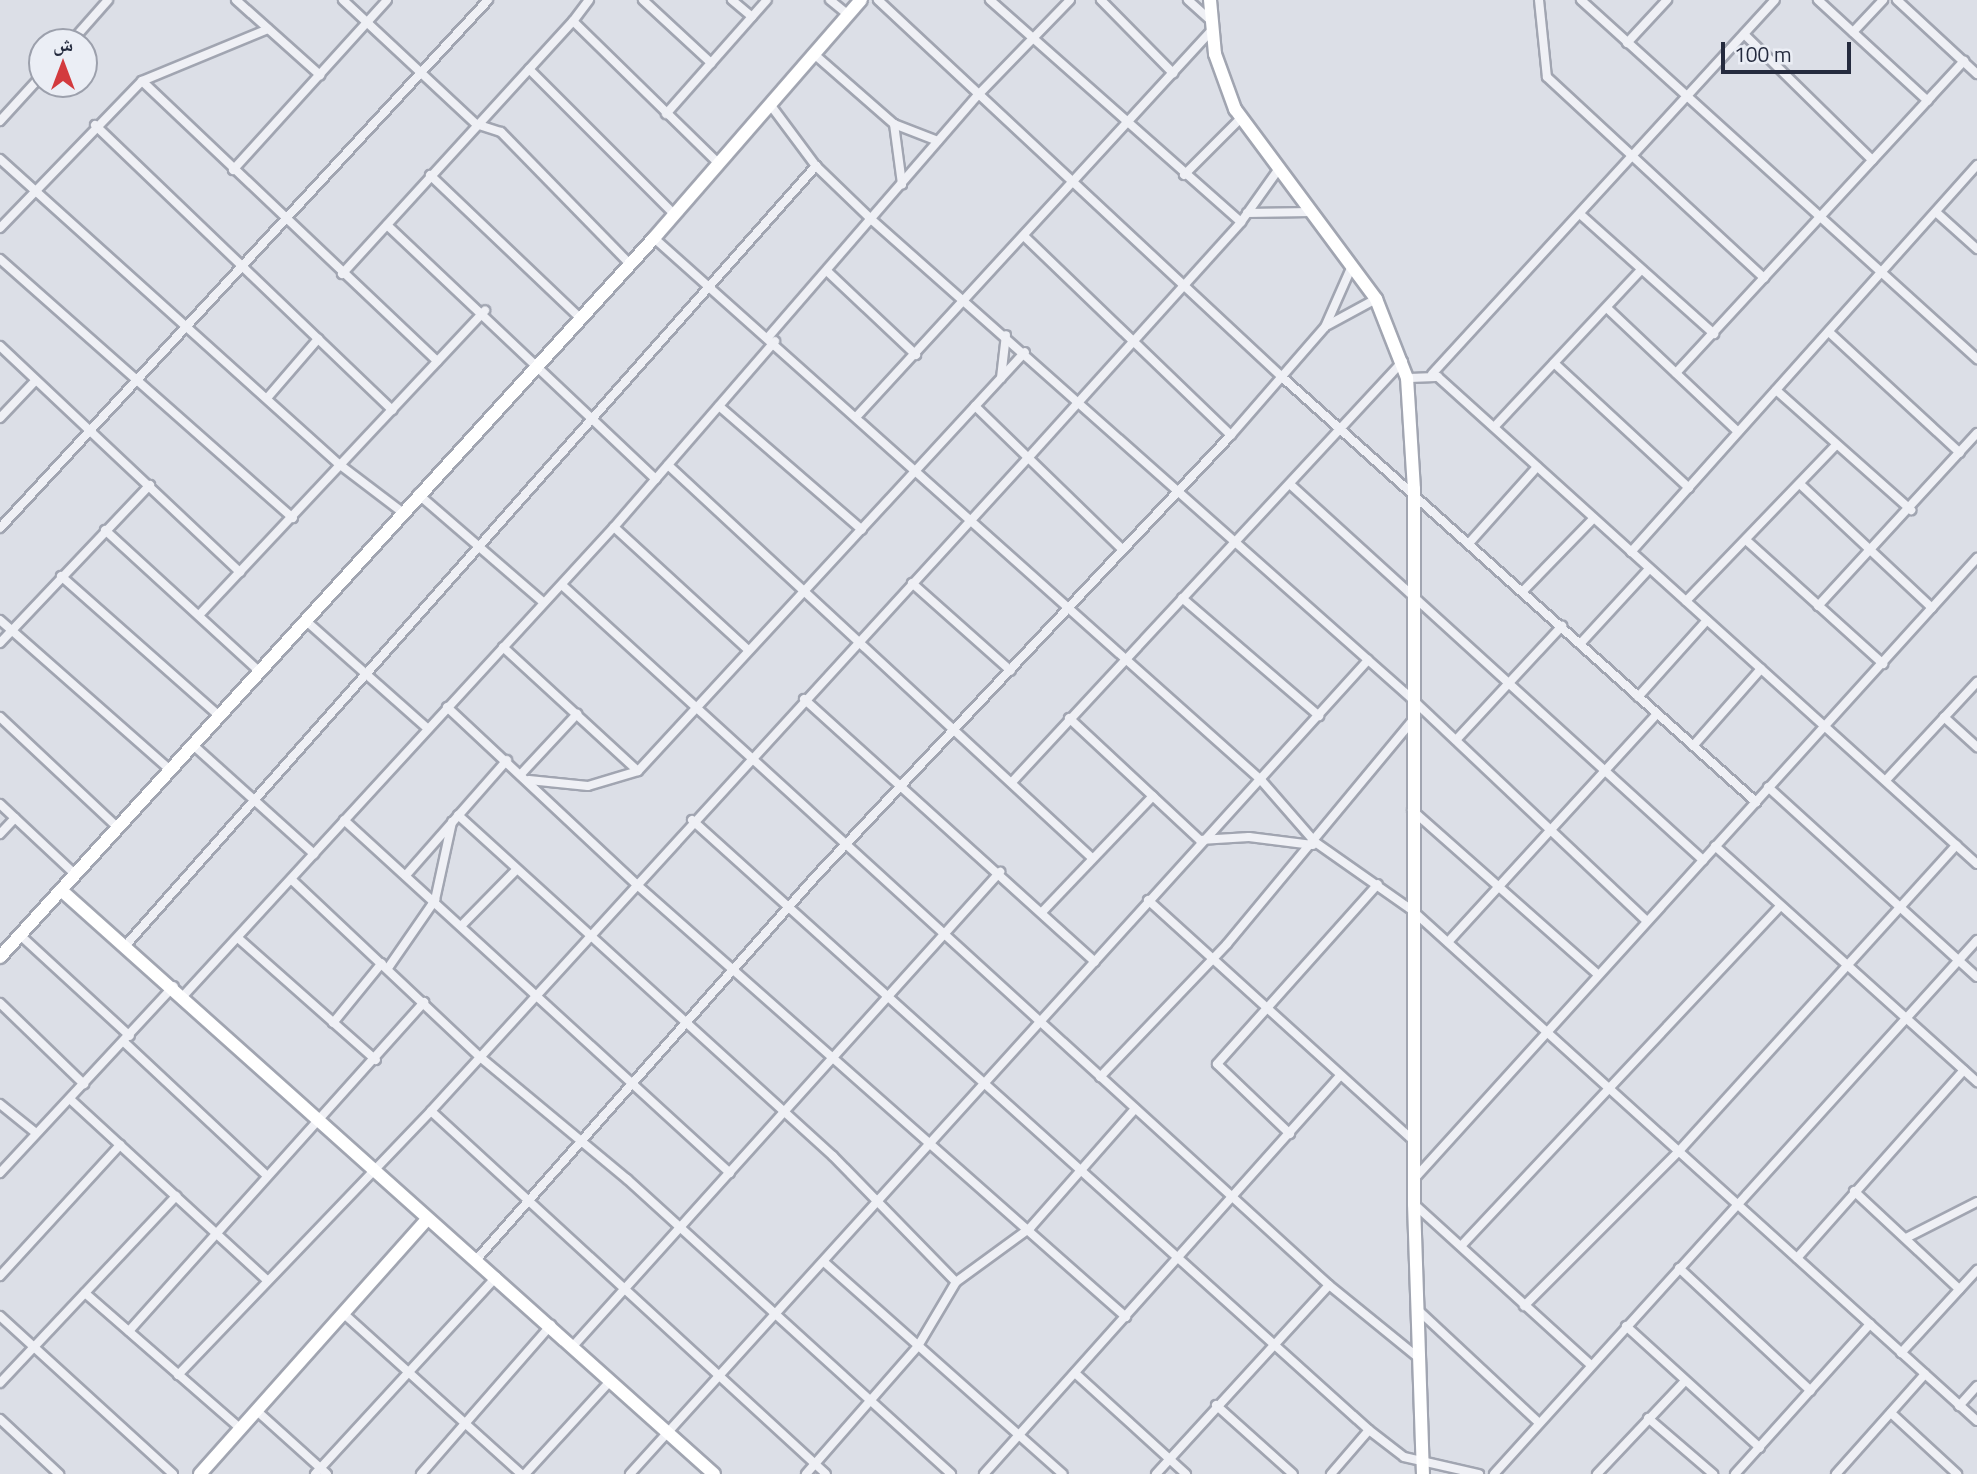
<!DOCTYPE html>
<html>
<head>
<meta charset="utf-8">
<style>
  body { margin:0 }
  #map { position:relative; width:1977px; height:1474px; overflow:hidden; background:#dcdfe7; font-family:"Titillium Web","Noto Naskh Arabic",sans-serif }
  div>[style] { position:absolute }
  .roads { filter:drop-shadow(2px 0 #a1a5b1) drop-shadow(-2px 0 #a1a5b1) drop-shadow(0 2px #a1a5b1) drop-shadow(0 -2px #a1a5b1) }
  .street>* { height:8px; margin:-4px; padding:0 4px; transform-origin:4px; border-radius:4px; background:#eff0f5 }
  .secondary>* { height:12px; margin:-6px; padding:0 6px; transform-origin:6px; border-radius:6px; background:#fff }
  span { translate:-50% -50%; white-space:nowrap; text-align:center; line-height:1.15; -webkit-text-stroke:5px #ebeef5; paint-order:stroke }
  .north { position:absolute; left:28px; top:28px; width:70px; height:70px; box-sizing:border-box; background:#ebeef5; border:2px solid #9ca0ac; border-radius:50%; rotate:0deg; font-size:19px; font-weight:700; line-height:28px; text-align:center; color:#252b3e }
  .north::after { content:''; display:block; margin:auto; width:24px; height:32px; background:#d33a3e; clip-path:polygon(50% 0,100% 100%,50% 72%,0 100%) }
  .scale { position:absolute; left:1721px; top:42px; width:130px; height:32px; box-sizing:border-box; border:4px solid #252b3e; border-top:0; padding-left:9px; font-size:21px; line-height:24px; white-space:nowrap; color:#252b3e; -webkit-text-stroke:5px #ebeef5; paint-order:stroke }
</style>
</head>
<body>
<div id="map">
  <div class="roads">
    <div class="street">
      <i style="left:236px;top:0;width:113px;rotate:41.8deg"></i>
      <i style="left:343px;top:0;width:182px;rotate:43deg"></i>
      <i style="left:476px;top:124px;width:26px;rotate:18deg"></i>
      <i style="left:501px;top:132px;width:185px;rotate:45.7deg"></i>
      <i style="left:589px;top:0;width:26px;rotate:127deg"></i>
      <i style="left:573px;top:21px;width:204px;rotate:44.4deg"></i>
      <i style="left:643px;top:0;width:93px;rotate:42.8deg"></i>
      <i style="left:732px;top:0;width:26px;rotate:40deg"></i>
      <i style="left:830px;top:0;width:22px;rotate:39deg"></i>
      <i style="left:878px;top:0;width:553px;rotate:43.02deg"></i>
      <i style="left:1282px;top:377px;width:637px;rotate:41.88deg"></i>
      <i style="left:990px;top:0;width:335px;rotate:41.5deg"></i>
      <i style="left:1101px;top:0;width:103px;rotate:45.4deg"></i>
      <i style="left:1188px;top:0;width:31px;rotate:42deg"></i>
      <i style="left:1539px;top:0;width:77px;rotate:84.1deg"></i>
      <i style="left:1547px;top:77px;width:296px;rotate:42.8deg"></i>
      <i style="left:1581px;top:0;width:535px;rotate:42.19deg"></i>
      <i style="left:1818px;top:0;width:149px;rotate:42.6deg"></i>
      <i style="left:1897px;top:0;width:109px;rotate:42.8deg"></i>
      <i style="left:1853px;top:32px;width:44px;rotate:-46.8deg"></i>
      <i style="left:1744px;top:34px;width:180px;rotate:44.5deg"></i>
      <i style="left:71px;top:42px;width:56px;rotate:-48.6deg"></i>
      <i style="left:1627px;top:43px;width:59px;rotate:-47.1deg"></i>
      <i style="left:814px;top:54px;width:106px;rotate:41.2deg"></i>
      <i style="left:894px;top:124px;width:47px;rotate:21.1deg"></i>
      <i style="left:529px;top:69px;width:205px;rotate:45deg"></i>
      <i style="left:142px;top:81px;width:407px;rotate:43.5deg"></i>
      <i style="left:772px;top:107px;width:74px;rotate:53.3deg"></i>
      <i style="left:816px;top:166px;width:78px;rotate:44deg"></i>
      <i style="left:872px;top:220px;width:722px;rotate:41.57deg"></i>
      <i style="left:1412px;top:699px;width:322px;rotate:43.4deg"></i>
      <i style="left:666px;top:114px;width:152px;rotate:-48.5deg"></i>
      <i style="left:0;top:121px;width:62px;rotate:-47.6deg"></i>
      <i style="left:894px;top:124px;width:61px;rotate:82.4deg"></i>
      <i style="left:95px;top:125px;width:412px;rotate:43.8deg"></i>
      <i style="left:0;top:159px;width:456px;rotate:42deg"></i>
      <i style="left:339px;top:464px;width:79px;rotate:37.3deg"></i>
      <i style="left:233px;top:170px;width:229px;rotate:-47.8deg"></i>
      <i style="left:430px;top:175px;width:206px;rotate:43.6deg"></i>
      <i style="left:1184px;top:175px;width:81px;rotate:-45deg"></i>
      <i style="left:1247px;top:213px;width:64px;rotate:-0.9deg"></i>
      <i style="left:1937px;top:213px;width:54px;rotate:42deg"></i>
      <i style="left:1580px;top:214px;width:180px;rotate:41.8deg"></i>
      <i style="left:387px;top:225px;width:370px;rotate:43.4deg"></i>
      <i style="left:0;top:228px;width:204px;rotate:-46deg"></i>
      <i style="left:142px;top:81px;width:136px;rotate:-22.4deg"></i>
      <i style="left:1025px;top:237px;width:286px;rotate:43.9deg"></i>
      <i style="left:654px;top:238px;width:814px;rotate:41.76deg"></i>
      <i style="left:1261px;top:780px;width:82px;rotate:48.9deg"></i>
      <i style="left:1315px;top:842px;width:120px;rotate:35.1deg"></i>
      <i style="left:1413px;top:911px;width:760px;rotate:42.12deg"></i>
      <i style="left:0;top:259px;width:391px;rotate:41.5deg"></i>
      <i style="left:828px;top:272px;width:121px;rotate:43.3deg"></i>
      <i style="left:342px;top:274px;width:343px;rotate:-47.6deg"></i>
      <i style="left:1607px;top:308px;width:180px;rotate:43.4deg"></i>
      <i style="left:1328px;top:325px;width:55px;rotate:-28.4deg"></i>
      <i style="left:1829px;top:332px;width:178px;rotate:42.7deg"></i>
      <i style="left:769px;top:336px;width:319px;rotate:-49.1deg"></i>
      <i style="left:978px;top:95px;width:132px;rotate:-45.9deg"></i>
      <i style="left:0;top:346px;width:330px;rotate:43.3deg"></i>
      <i style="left:1554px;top:363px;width:184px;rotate:42.8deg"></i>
      <i style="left:1676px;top:373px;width:425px;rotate:-47.3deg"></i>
      <i style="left:1432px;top:374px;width:507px;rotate:-47.48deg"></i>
      <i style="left:1001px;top:378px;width:43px;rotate:-83.4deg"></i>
      <i style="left:1407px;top:378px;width:31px;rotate:-2deg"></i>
      <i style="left:1438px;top:377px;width:726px;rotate:42.1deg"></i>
      <i style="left:1776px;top:390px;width:181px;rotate:41.6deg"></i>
      <i style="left:268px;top:397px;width:77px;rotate:-49.2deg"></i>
      <i style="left:719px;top:406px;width:189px;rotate:40.9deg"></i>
      <i style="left:975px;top:406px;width:205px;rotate:44.2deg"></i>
      <i style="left:858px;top:415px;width:522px;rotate:-47.41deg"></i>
      <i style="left:0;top:418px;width:52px;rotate:-46.5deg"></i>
      <i style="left:1495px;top:426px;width:214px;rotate:-46.9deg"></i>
      <i style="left:668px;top:465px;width:578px;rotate:42.83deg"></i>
      <i style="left:1800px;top:484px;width:181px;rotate:43.2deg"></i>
      <i style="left:1292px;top:486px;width:556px;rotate:42.3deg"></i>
      <i style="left:418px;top:494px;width:165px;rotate:40.8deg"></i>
      <i style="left:614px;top:527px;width:180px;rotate:42.5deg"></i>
      <i style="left:0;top:528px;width:719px;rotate:-47.25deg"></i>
      <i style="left:105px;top:530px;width:207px;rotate:42.5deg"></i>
      <i style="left:1746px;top:540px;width:185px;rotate:42.1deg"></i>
      <i style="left:1471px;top:541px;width:99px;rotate:-48.3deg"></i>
      <i style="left:1631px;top:552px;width:519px;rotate:-48.2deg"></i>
      <i style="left:61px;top:576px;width:211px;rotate:41.5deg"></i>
      <i style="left:912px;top:583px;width:132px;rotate:41.6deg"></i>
      <i style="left:562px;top:585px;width:1038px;rotate:42.39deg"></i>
      <i style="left:1329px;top:1285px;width:117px;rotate:39.1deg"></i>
      <i style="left:1524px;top:590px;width:100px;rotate:-45.8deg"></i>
      <i style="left:1182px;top:598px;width:181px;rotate:40.7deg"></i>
      <i style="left:1686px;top:601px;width:214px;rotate:-46.1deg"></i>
      <i style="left:1818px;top:606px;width:235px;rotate:-47.4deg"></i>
      <i style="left:201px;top:613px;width:415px;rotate:-46.8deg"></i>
      <i style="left:0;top:620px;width:227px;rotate:41.4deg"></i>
      <i style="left:305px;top:620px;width:163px;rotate:41.5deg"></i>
      <i style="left:0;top:643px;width:218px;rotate:-46.5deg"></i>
      <i style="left:1580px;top:644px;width:102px;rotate:-47.4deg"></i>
      <i style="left:503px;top:647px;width:183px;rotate:42.6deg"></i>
      <i style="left:1638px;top:697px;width:103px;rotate:-48.1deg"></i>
      <i style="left:804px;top:699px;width:392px;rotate:42.1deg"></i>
      <i style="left:447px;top:707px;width:259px;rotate:43.1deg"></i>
      <i style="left:636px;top:884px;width:654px;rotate:41.47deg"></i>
      <i style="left:0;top:717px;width:162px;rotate:43.2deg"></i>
      <i style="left:1944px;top:717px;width:45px;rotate:42.3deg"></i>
      <i style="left:1069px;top:718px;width:179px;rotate:43deg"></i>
      <i style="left:1200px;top:840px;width:49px;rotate:-3.5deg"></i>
      <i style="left:1249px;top:837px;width:64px;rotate:7.1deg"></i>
      <i style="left:1456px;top:740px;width:156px;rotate:-47.1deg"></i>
      <i style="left:193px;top:745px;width:163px;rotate:42deg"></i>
      <i style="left:1693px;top:746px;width:103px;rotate:-48.6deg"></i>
      <i style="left:522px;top:773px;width:81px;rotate:-47deg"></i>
      <i style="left:529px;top:780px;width:59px;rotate:5.8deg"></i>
      <i style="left:588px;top:786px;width:52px;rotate:-16.7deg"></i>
      <i style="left:638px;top:771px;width:570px;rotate:-47.27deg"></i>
      <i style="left:1886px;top:780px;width:134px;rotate:-47.1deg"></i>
      <i style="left:1013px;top:781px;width:573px;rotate:-47.12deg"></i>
      <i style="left:1768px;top:787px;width:282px;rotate:42.3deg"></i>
      <i style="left:0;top:804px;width:104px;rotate:43.1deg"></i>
      <i style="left:1412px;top:810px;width:246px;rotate:41.5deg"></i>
      <i style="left:458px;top:815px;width:507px;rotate:42.28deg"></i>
      <i style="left:833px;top:1156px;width:176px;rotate:45.7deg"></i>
      <i style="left:344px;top:820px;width:523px;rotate:42.44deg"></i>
      <i style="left:692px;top:820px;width:911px;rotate:42.02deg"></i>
      <i style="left:1369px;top:1430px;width:44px;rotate:37.6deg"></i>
      <i style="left:1404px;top:1457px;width:77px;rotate:12.8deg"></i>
      <i style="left:0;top:834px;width:22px;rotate:-47deg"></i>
      <i style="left:1715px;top:846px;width:353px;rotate:42deg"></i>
      <i style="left:406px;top:875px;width:153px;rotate:-48.7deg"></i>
      <i style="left:292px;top:880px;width:258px;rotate:43.3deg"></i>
      <i style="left:480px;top:1057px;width:191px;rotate:39.7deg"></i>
      <i style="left:627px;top:1179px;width:438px;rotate:42.3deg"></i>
      <i style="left:1148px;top:900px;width:359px;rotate:42.2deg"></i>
      <i style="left:1043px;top:911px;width:159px;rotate:-46.3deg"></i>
      <i style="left:462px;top:925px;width:77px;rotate:-45.5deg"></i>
      <i style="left:20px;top:935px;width:149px;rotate:42.6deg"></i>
      <i style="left:238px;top:938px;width:184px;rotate:41.5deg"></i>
      <i style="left:1448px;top:942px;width:308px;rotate:-47.5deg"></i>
      <i style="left:126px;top:945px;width:1041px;rotate:-48.47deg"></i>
      <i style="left:388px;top:968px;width:83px;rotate:-55.3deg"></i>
      <i style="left:435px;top:900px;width:80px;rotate:-77.7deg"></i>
      <i style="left:185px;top:994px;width:634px;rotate:-47.43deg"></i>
      <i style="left:614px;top:527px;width:246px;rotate:-49.1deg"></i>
      <i style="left:0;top:1003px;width:117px;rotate:44deg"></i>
      <i style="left:333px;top:1023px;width:77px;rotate:-50.8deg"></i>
      <i style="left:124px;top:1042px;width:196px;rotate:43.1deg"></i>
      <i style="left:1100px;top:1077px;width:184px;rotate:-46.3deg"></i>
      <i style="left:1227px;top:944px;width:288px;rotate:-50.3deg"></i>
      <i style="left:71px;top:1100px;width:266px;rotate:42.6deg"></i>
      <i style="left:0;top:1104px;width:46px;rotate:38.9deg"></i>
      <i style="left:431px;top:1111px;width:536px;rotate:42.58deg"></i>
      <i style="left:1290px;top:1134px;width:101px;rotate:-136.2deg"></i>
      <i style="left:1217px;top:1064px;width:241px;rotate:-48.2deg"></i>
      <i style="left:0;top:1173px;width:255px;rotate:-47.1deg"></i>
      <i style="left:1415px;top:1178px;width:837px;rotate:-47.81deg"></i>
      <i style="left:1854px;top:1191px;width:144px;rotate:43deg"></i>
      <i style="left:1414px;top:1204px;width:238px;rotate:42.3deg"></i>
      <i style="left:1906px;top:1238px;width:80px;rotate:-26.9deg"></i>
      <i style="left:1462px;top:1245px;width:465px;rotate:-46.8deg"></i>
      <i style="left:1797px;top:1258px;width:251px;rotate:-48.4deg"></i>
      <i style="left:476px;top:1260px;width:513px;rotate:-48.48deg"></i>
      <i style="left:816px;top:876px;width:606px;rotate:-46.74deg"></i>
      <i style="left:1231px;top:435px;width:143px;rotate:-49deg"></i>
      <i style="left:1325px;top:327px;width:67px;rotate:-66.1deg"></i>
      <i style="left:824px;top:1262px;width:319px;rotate:41.6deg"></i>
      <i style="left:1679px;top:1268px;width:180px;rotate:43deg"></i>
      <i style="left:0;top:1276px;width:178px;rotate:-47.5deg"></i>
      <i style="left:85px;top:1293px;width:207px;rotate:41.1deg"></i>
      <i style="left:1524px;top:1306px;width:219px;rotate:-45deg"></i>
      <i style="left:1679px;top:1151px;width:413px;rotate:-47.8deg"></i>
      <i style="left:1418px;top:1310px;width:164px;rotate:43deg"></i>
      <i style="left:343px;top:1313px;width:240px;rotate:42.1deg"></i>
      <i style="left:0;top:1316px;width:234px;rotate:42.4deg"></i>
      <i style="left:1626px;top:1326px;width:181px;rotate:42.3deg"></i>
      <i style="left:129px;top:1331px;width:442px;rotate:-48.1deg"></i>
      <i style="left:574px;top:1345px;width:637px;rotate:-47.99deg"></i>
      <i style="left:1901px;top:1353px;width:113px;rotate:-47.5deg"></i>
      <i style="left:1075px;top:1373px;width:150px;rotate:42.3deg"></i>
      <i style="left:178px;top:1375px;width:366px;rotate:-46.2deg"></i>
      <i style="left:431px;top:1111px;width:885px;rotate:-47.57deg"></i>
      <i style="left:1028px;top:458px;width:318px;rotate:-47.9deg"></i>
      <i style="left:1241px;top:222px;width:64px;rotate:-54.6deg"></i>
      <i style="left:0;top:1383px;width:257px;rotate:-46.7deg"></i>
      <i style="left:1216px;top:1405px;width:103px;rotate:41.9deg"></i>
      <i style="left:1959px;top:1406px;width:27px;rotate:-48deg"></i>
      <i style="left:257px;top:1411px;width:94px;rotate:42deg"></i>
      <i style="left:1891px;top:1413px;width:90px;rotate:42.7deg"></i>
      <i style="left:1648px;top:1418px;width:86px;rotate:40.7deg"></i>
      <i style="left:0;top:1419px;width:81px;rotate:43deg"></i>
      <i style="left:315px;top:1474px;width:268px;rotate:-47.4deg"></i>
      <i style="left:421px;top:1474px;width:198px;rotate:-48.9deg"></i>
      <i style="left:525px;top:1474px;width:127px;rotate:-47.5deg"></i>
      <i style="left:630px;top:1474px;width:1099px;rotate:-47.8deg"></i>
      <i style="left:806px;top:1474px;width:170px;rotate:-48.8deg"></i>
      <i style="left:918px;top:1346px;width:74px;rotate:-59.3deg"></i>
      <i style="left:956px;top:1282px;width:92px;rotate:-36.1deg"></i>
      <i style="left:1030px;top:1228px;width:159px;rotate:-48.6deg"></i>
      <i style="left:984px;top:1474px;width:533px;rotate:-48.2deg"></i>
      <i style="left:1156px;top:1474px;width:256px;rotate:-47.5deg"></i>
      <i style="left:1331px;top:1474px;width:58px;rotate:-49.2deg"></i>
      <i style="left:1494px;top:1474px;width:720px;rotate:-47.87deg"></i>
      <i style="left:1597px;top:1474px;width:127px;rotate:-46.6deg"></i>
      <i style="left:1735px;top:1474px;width:202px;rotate:-48deg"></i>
      <i style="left:1836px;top:1474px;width:134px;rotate:-48.3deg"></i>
    </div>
    <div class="secondary">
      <i style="left:1210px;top:0;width:54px;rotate:84.7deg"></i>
      <i style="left:1215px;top:54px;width:59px;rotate:70deg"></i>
      <i style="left:1235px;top:109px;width:237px;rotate:53.4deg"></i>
      <i style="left:1376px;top:299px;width:85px;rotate:68.6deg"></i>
      <i style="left:1407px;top:378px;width:111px;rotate:86.4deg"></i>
      <i style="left:1414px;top:489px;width:715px;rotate:90deg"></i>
      <i style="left:1414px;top:1204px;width:270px;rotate:88.1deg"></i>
      <i style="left:61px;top:890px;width:876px;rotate:41.81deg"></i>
      <i style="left:0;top:957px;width:972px;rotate:-47.71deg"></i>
      <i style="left:654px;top:238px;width:315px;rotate:-49deg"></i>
      <i style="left:200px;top:1474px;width:341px;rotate:-48.3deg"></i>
    </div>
  </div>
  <div class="north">ش</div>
  <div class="scale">100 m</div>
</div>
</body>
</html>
